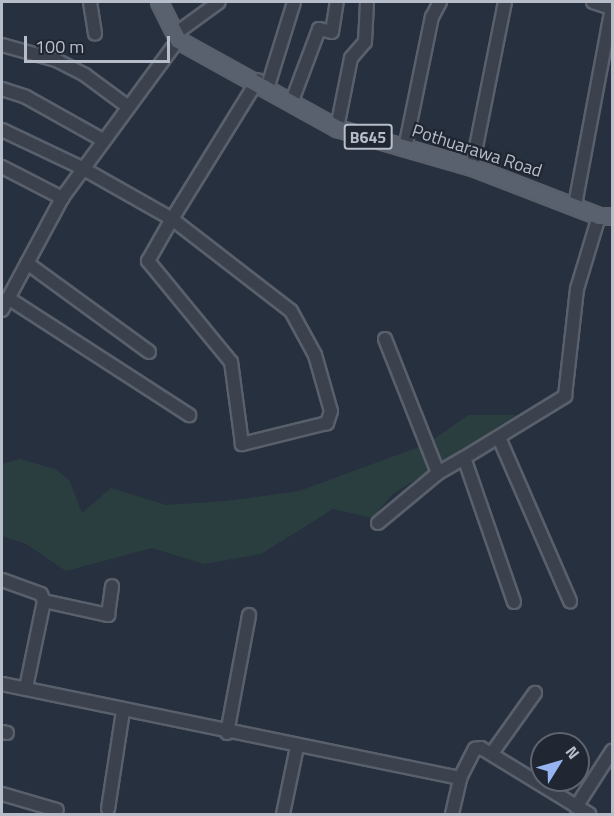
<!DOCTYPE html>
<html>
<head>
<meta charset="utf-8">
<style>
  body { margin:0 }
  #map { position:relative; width:614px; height:816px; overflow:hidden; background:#27303e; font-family:"Titillium Web",sans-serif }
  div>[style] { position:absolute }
  .green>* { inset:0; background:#2a3e40 }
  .roads { filter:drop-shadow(2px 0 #59606c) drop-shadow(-2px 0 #59606c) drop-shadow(0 2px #59606c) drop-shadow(0 -2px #59606c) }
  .minor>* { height:12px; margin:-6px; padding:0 6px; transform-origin:6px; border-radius:6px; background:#3b424e }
  .major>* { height:15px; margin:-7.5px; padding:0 7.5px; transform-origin:7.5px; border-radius:7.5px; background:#59616e }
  span { translate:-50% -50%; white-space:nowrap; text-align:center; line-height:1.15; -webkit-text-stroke:4.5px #202733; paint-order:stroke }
  .shield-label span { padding:2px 4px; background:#202733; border:2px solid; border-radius:4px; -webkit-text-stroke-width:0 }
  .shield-label { font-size:16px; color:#b8bec9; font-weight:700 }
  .street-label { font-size:18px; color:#b8bec9 }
  .frame { position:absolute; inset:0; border:3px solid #b8bec9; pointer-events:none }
  .north { position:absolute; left:530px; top:732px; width:60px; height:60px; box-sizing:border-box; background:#202733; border:2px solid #5d636f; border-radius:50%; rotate:53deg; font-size:16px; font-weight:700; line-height:24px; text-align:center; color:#b8bec9 }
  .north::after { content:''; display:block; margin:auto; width:21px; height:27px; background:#96b5f0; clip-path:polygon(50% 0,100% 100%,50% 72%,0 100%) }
  .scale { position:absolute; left:24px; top:36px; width:146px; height:27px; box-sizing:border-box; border:3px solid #b8bec9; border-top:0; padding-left:8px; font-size:18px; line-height:21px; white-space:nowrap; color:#b8bec9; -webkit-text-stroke:4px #202733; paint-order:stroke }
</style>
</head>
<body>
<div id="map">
  <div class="green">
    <i style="clip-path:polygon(468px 415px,516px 415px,393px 494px,372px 518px,333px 509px,261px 554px,204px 564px,152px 548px,66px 571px,26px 544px,2px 536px,2px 464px,20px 459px,55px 469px,69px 480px,82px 513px,111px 488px,166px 505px,226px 501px,299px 491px,427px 444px)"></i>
  </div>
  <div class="roads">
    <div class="minor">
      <i style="left:90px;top:2px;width:32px;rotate:81deg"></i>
      <i style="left:593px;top:2px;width:20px;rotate:18deg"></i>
      <i style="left:175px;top:34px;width:54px;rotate:-36deg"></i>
      <i style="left:2px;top:45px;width:56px;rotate:15.5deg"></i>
      <i style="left:56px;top:60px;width:33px;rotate:27deg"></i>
      <i style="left:85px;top:75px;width:52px;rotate:36.4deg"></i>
      <i style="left:268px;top:86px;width:88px;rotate:-72.8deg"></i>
      <i style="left:2px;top:89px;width:25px;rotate:18deg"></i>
      <i style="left:26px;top:97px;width:88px;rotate:29.2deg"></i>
      <i style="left:292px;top:101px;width:77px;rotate:-69.4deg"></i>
      <i style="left:319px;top:29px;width:13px;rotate:13deg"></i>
      <i style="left:332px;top:32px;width:30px;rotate:-81deg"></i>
      <i style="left:337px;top:128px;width:71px;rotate:-78.7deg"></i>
      <i style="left:351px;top:58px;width:21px;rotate:-49deg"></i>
      <i style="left:365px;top:42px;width:40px;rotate:-87.1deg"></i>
      <i style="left:2px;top:130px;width:89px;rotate:25.4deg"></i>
      <i style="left:82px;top:168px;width:103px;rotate:29.5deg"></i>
      <i style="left:172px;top:219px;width:150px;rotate:37.7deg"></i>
      <i style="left:291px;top:311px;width:50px;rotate:61.4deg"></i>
      <i style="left:315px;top:355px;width:58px;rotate:74.1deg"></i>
      <i style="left:331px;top:411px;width:13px;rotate:108deg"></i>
      <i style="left:327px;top:423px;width:88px;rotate:166.1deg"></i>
      <i style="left:242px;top:444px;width:83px;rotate:-97.6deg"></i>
      <i style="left:231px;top:362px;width:131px;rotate:-129.4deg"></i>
      <i style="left:148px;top:261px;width:48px;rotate:-60.3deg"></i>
      <i style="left:172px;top:219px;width:163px;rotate:-58.3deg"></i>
      <i style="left:405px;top:148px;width:134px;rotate:-78.4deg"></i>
      <i style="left:432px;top:17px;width:17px;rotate:-62deg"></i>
      <i style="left:2px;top:167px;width:68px;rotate:27.3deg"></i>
      <i style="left:472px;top:167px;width:168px;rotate:-78.7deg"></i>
      <i style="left:575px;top:205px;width:201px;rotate:-79.4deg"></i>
      <i style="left:27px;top:263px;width:151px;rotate:36.1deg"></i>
      <i style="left:8px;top:298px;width:216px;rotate:32.9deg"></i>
      <i style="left:2px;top:310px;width:127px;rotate:-61.8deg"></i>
      <i style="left:62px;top:198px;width:196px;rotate:-53.7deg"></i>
      <i style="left:385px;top:339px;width:144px;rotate:68.4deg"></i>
      <i style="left:500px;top:440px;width:176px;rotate:66.5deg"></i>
      <i style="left:378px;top:523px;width:78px;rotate:-39.8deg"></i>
      <i style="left:438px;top:473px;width:30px;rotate:-30deg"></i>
      <i style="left:2px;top:580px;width:41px;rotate:19.7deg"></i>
      <i style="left:41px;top:594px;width:8px;rotate:67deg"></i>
      <i style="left:44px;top:601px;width:89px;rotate:101.7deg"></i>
      <i style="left:44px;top:601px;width:66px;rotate:12.3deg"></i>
      <i style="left:108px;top:615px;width:29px;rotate:-82deg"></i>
      <i style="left:514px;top:602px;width:152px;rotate:-109.1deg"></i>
      <i style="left:464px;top:458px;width:119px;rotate:-31.5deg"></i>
      <i style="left:565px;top:396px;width:108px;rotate:-83.6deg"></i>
      <i style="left:577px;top:289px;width:76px;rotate:-73.2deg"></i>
      <i style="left:2px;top:684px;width:468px;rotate:11.6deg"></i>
      <i style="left:2px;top:732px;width:5px;rotate:11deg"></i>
      <i style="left:227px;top:733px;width:120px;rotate:-79.4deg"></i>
      <i style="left:492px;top:753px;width:74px;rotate:-54.4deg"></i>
      <i style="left:2px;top:794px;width:57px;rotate:16.2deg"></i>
      <i style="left:576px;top:807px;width:67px;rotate:-57.3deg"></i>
      <i style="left:108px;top:809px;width:99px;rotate:-81.3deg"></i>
      <i style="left:283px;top:814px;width:68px;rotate:-78.2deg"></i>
      <i style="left:452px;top:814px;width:37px;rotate:-77deg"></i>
      <i style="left:460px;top:778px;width:33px;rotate:-63deg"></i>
      <i style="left:475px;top:749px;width:6px;rotate:-9deg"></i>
      <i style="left:481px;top:748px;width:127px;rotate:31.4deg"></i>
    </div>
    <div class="major">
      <i style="left:159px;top:2px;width:42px;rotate:63.4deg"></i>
      <i style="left:178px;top:40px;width:182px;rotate:29deg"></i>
      <i style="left:337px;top:128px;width:141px;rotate:16.1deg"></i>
      <i style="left:472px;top:167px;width:136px;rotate:21.1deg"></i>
      <i style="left:599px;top:216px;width:13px"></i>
    </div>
  </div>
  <div class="shield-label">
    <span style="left:368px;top:137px">B645</span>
  </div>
  <div class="street-label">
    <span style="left:477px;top:151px;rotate:18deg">Pothuarawa Road</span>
  </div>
  <div class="frame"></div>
  <div class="north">N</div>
  <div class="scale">100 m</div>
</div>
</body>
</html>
